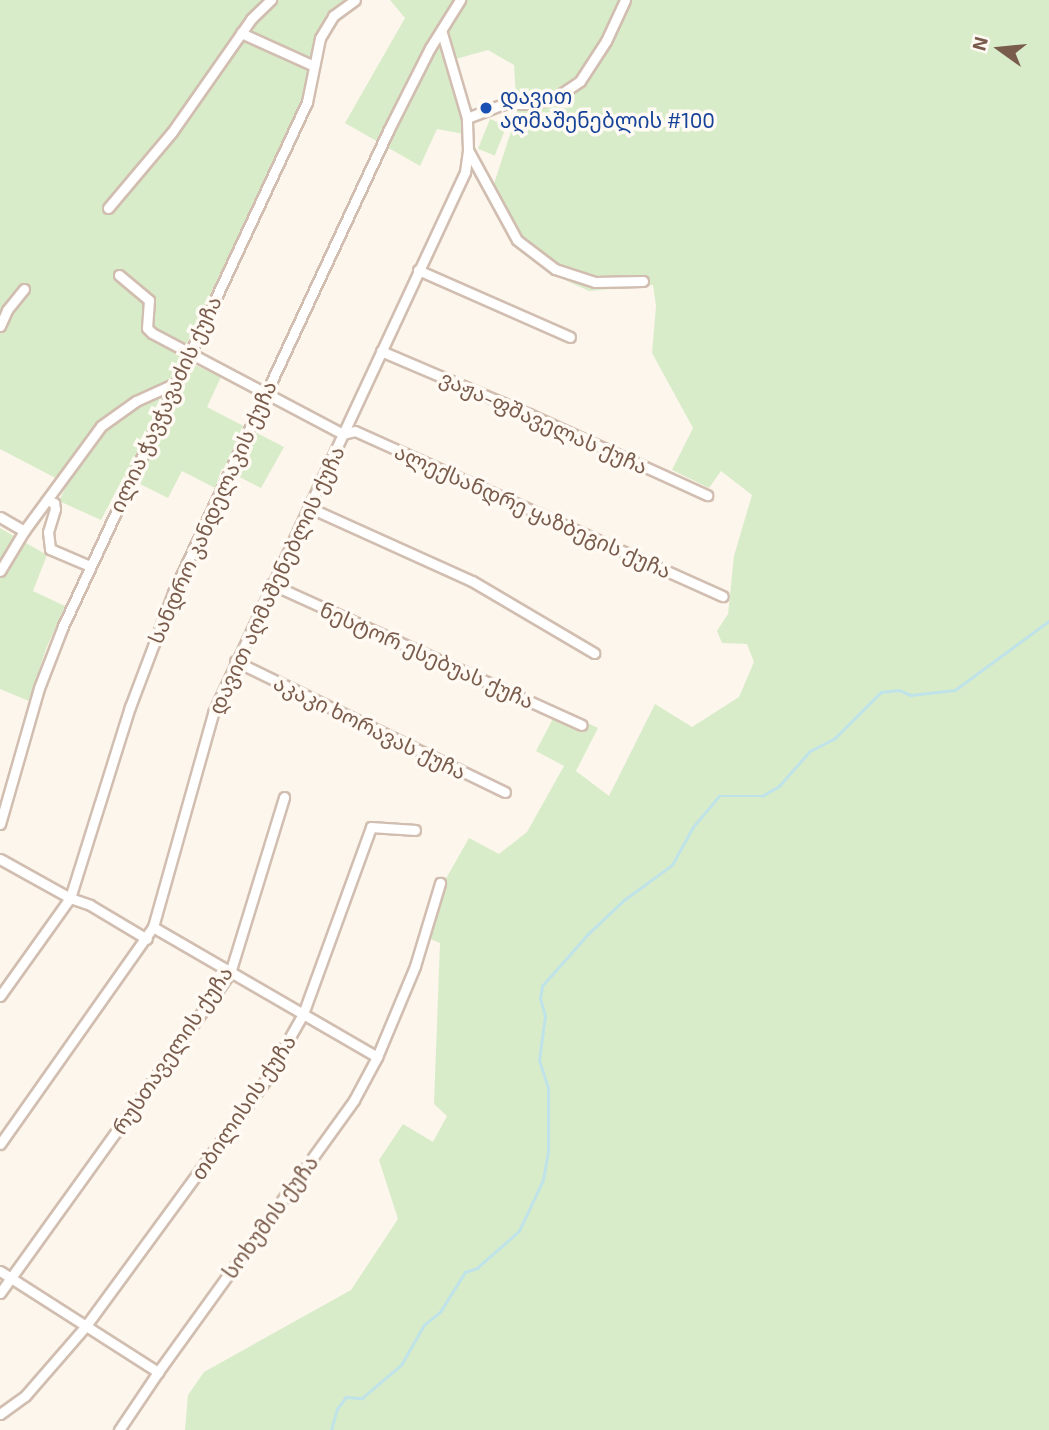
<!DOCTYPE html>
<html>
<head>
<meta charset="utf-8">
<style>
  body { margin:0 }
  #map { position:relative; width:1049px; height:1430px; overflow:hidden; background:#fdf6ec; font-family:"Exo 2","Noto Sans Georgian",sans-serif }
  div>[style] { position:absolute }
  .green>* { inset:0; background:#d8ecc9; transform-origin:0 0 }
  .stream>* { height:2.5px; margin:-1.25px; padding:0 1.25px; transform-origin:1.25px; border-radius:1.25px; background:#bfe3e8 }
  .roads { filter:drop-shadow(2px 0 #d1beb0) drop-shadow(-2px 0 #d1beb0) drop-shadow(0 2px #d1beb0) drop-shadow(0 -2px #d1beb0) }
  .minor>* { height:9px; margin:-4.5px; padding:0 4.5px; transform-origin:4.5px; border-radius:4.5px; background:#fff }
  .dots>* { width:19px; height:19px; translate:-50% -50%; box-sizing:border-box; border:4px solid #fffaf3; border-radius:50% }
  span { translate:-50% -50%; white-space:nowrap; text-align:center; line-height:1.15; -webkit-text-stroke:7px #fffaf3; paint-order:stroke }
  .transit-label { font-size:21px; color:#164399 }
  .left { translate:0 -50%; text-align:left }
  .street-label { font-size:21px; color:#7a5c4d }
  .north { position:absolute; left:965px; top:14px; width:70px; height:70px; -webkit-text-stroke:5px #fffaf3; paint-order:stroke; rotate:285deg; font-size:19px; font-weight:700; line-height:28px; text-align:center; color:#7a5c4d }
  .north::after { content:''; display:block; margin:auto; width:24px; height:32px; background:#7a5c4d; clip-path:polygon(50% 0,100% 100%,50% 72%,0 100%) }
</style>
</head>
<body>
<div id="map">
  <div class="green">
    <i style="clip-path:polygon(0 0,346px 0,327px 13px,310px 56px,306px 93px,180px 358px,221px 377px,207px 407px,284px 447px,261px 488px,222px 468px,215px 488px,182px 471px,168px 498px,124px 476px,101px 520px,59px 501px,67px 484px,0 449px)"></i>
    <i style="clip-path:polygon(390px 0,1049px 0,1049px 1430px,185px 1430px,188px 1395px,204px 1372px,351px 1290px,398px 1219px,379px 1160px,403px 1124px,433px 1142px,447px 1116px,434px 1104px,440px 943px,428px 938px,444px 882px,469px 838px,499px 854px,527px 832px,564px 766px,536px 751px,558px 709px,598px 728px,576px 771px,609px 796px,655px 704px,692px 727px,739px 697px,754px 662px,747px 644px,722px 643px,717px 631px,728px 614px,734px 556px,752px 495px,721px 471px,709px 488px,672px 470px,693px 428px,652px 353px,656px 306px,653px 285px,589px 291px,550px 273px,516px 231px,492px 190px,517px 113px,514px 65px,488px 50px,445px 62px,465px 117px,464px 134px,437px 129px,420px 166px,345px 123px,405px 18px)"></i>
    <i style="left:490px;top:119px;width:18px;height:32px;rotate:22deg"></i>
    <i style="clip-path:polygon(0 528px,47px 555px,33px 591px,65px 606px,46px 649px,29px 701px,0 689px)"></i>
  </div>
  <div class="stream">
    <i style="left:331px;top:1430px;width:22px;rotate:-74deg"></i>
    <i style="left:337px;top:1409px;width:15px;rotate:-53deg"></i>
    <i style="left:346px;top:1397px;width:16px;rotate:4deg"></i>
    <i style="left:362px;top:1398px;width:51px;rotate:-40.2deg"></i>
    <i style="left:401px;top:1365px;width:46px;rotate:-60.1deg"></i>
    <i style="left:424px;top:1325px;width:21px;rotate:-39deg"></i>
    <i style="left:440px;top:1312px;width:47px;rotate:-58deg"></i>
    <i style="left:465px;top:1272px;width:13px;rotate:-18deg"></i>
    <i style="left:477px;top:1268px;width:56px;rotate:-41.4deg"></i>
    <i style="left:519px;top:1231px;width:56px;rotate:-64.8deg"></i>
    <i style="left:543px;top:1180px;width:27px;rotate:-80deg"></i>
    <i style="left:548px;top:1153px;width:65px;rotate:-90deg"></i>
    <i style="left:548px;top:1088px;width:29px;rotate:-108deg"></i>
    <i style="left:539px;top:1060px;width:44px;rotate:-82.2deg"></i>
    <i style="left:545px;top:1016px;width:18px;rotate:-106deg"></i>
    <i style="left:540px;top:999px;width:13px;rotate:-81deg"></i>
    <i style="left:542px;top:986px;width:69px;rotate:-48.5deg"></i>
    <i style="left:588px;top:934px;width:50px;rotate:-43.4deg"></i>
    <i style="left:624px;top:900px;width:59px;rotate:-36.1deg"></i>
    <i style="left:672px;top:865px;width:43px;rotate:-61.1deg"></i>
    <i style="left:693px;top:827px;width:40px;rotate:-50deg"></i>
    <i style="left:719px;top:796px;width:43px"></i>
    <i style="left:762px;top:796px;width:20px;rotate:-30deg"></i>
    <i style="left:779px;top:786px;width:47px;rotate:-48.5deg"></i>
    <i style="left:810px;top:751px;width:28px;rotate:-27deg"></i>
    <i style="left:835px;top:738px;width:65px;rotate:-45deg"></i>
    <i style="left:881px;top:692px;width:18px;rotate:-6deg"></i>
    <i style="left:899px;top:690px;width:13px;rotate:23deg"></i>
    <i style="left:911px;top:695px;width:44px;rotate:-6.5deg"></i>
    <i style="left:955px;top:690px;width:117px;rotate:-36.3deg"></i>
  </div>
  <div class="roads">
    <div class="minor">
      <i style="left:241px;top:33px;width:80px;rotate:24.3deg"></i>
      <i style="left:467px;top:118px;width:39px;rotate:-21deg"></i>
      <i style="left:503px;top:104px;width:28px"></i>
      <i style="left:531px;top:104px;width:25px;rotate:-14deg"></i>
      <i style="left:555px;top:98px;width:30px;rotate:-34deg"></i>
      <i style="left:580px;top:81px;width:48px;rotate:-57deg"></i>
      <i style="left:606px;top:41px;width:45px;rotate:-65.1deg"></i>
      <i style="left:468px;top:150px;width:102px;rotate:61.4deg"></i>
      <i style="left:517px;top:240px;width:48px;rotate:37.3deg"></i>
      <i style="left:555px;top:269px;width:42px;rotate:18deg"></i>
      <i style="left:595px;top:282px;width:48px;rotate:-1.2deg"></i>
      <i style="left:108px;top:208px;width:99px;rotate:-49.9deg"></i>
      <i style="left:172px;top:132px;width:138px;rotate:-55deg"></i>
      <i style="left:251px;top:19px;width:28px;rotate:-44deg"></i>
      <i style="left:418px;top:270px;width:166px;rotate:23.8deg"></i>
      <i style="left:119px;top:275px;width:39px;rotate:40deg"></i>
      <i style="left:149px;top:300px;width:28px;rotate:94deg"></i>
      <i style="left:147px;top:328px;width:7px;rotate:45deg"></i>
      <i style="left:152px;top:333px;width:216px;rotate:27.9deg"></i>
      <i style="left:343px;top:434px;width:12px;rotate:-14deg"></i>
      <i style="left:355px;top:431px;width:403px;rotate:24.2deg"></i>
      <i style="left:0;top:326px;width:17px;rotate:-66deg"></i>
      <i style="left:7px;top:310px;width:27px;rotate:-51deg"></i>
      <i style="left:381px;top:351px;width:161px;rotate:23.1deg"></i>
      <i style="left:529px;top:414px;width:196px;rotate:24.5deg"></i>
      <i style="left:47px;top:500px;width:8px;rotate:23deg"></i>
      <i style="left:54px;top:503px;width:6px;rotate:81deg"></i>
      <i style="left:55px;top:509px;width:24px;rotate:107deg"></i>
      <i style="left:48px;top:532px;width:17px;rotate:83deg"></i>
      <i style="left:50px;top:549px;width:43px;rotate:23deg"></i>
      <i style="left:308px;top:507px;width:180px;rotate:24.3deg"></i>
      <i style="left:472px;top:581px;width:142px;rotate:30.5deg"></i>
      <i style="left:0;top:517px;width:28px;rotate:30deg"></i>
      <i style="left:0;top:571px;width:47px;rotate:-59deg"></i>
      <i style="left:24px;top:531px;width:130px;rotate:-53.7deg"></i>
      <i style="left:101px;top:426px;width:43px;rotate:-35.5deg"></i>
      <i style="left:136px;top:401px;width:44px;rotate:-24.2deg"></i>
      <i style="left:271px;top:584px;width:341px;rotate:24.4deg"></i>
      <i style="left:235px;top:661px;width:300px;rotate:25.9deg"></i>
      <i style="left:0;top:824px;width:141px;rotate:-74deg"></i>
      <i style="left:39px;top:688px;width:66px;rotate:-68.8deg"></i>
      <i style="left:63px;top:626px;width:578px;rotate:-65.03deg"></i>
      <i style="left:307px;top:102px;width:65px;rotate:-78.5deg"></i>
      <i style="left:320px;top:38px;width:26px;rotate:-59deg"></i>
      <i style="left:333px;top:16px;width:27px;rotate:-36deg"></i>
      <i style="left:0;top:859px;width:80px;rotate:29.1deg"></i>
      <i style="left:70px;top:898px;width:21px;rotate:19deg"></i>
      <i style="left:90px;top:905px;width:66px;rotate:30.8deg"></i>
      <i style="left:153px;top:927px;width:259px;rotate:30.1deg"></i>
      <i style="left:0;top:996px;width:120px;rotate:-54.5deg"></i>
      <i style="left:70px;top:898px;width:200px;rotate:-72.6deg"></i>
      <i style="left:130px;top:707px;width:122px;rotate:-69.3deg"></i>
      <i style="left:173px;top:593px;width:510px;rotate:-65.04deg"></i>
      <i style="left:388px;top:131px;width:93px;rotate:-63.2deg"></i>
      <i style="left:430px;top:48px;width:57px;rotate:-58deg"></i>
      <i style="left:0;top:1144px;width:266px;rotate:-54.8deg"></i>
      <i style="left:153px;top:927px;width:222px;rotate:-74.3deg"></i>
      <i style="left:213px;top:713px;width:597px;rotate:-65.02deg"></i>
      <i style="left:465px;top:172px;width:22px;rotate:-82deg"></i>
      <i style="left:468px;top:150px;width:32px;rotate:-92deg"></i>
      <i style="left:467px;top:118px;width:89px;rotate:-106.4deg"></i>
      <i style="left:0;top:1271px;width:188px;rotate:32.6deg"></i>
      <i style="left:158px;top:1372px;width:335px;rotate:-54.2deg"></i>
      <i style="left:354px;top:1100px;width:49px;rotate:-61.9deg"></i>
      <i style="left:377px;top:1057px;width:99px;rotate:-67.3deg"></i>
      <i style="left:415px;top:966px;width:87px;rotate:-73.2deg"></i>
      <i style="left:0;top:1293px;width:394px;rotate:-54.3deg"></i>
      <i style="left:230px;top:973px;width:184px;rotate:-72.9deg"></i>
      <i style="left:0;top:1414px;width:31px;rotate:-36deg"></i>
      <i style="left:25px;top:1396px;width:91px;rotate:-49deg"></i>
      <i style="left:85px;top:1327px;width:305px;rotate:-53.8deg"></i>
      <i style="left:265px;top:1081px;width:77px;rotate:-60.4deg"></i>
      <i style="left:303px;top:1014px;width:199px;rotate:-70deg"></i>
      <i style="left:371px;top:827px;width:44px;rotate:3.9deg"></i>
      <i style="left:119px;top:1430px;width:70px;rotate:-56.1deg"></i>
    </div>
  </div>
  <div class="dots">
    <i style="left:486px;top:108px;background:#1a4fb4"></i>
  </div>
  <div class="transit-label">
    <span class="left" style="left:500px;top:108px">დავით<br>აღმაშენებლის #100</span>
  </div>
  <div class="street-label">
    <span style="left:165px;top:404px;rotate:-65deg">ილია ჭავჭავაძის ქუჩა</span>
    <span style="left:544px;top:422px;rotate:24deg">ვაჟა-ფშაველას ქუჩა</span>
    <span style="left:533px;top:511px;rotate:24deg">ალექსანდრე ყაზბეგის ქუჩა</span>
    <span style="left:212px;top:512px;rotate:-66deg">სანდრო კანდელაკის ქუჩა</span>
    <span style="left:276px;top:580px;rotate:-65deg">დავით აღმაშენებლის ქუჩა</span>
    <span style="left:427px;top:655px;rotate:24deg">ნესტორ ესებუას ქუჩა</span>
    <span style="left:370px;top:727px;rotate:26deg">აკაკი ხორავას ქუჩა</span>
    <span style="left:172px;top:1050px;rotate:-56deg">რუსთაველის ქუჩა</span>
    <span style="left:243px;top:1107px;rotate:-56deg">თბილისის ქუჩა</span>
    <span style="left:270px;top:1217px;rotate:-54deg">სოხუმის ქუჩა</span>
  </div>
  <div class="north">N</div>
</div>
</body>
</html>
